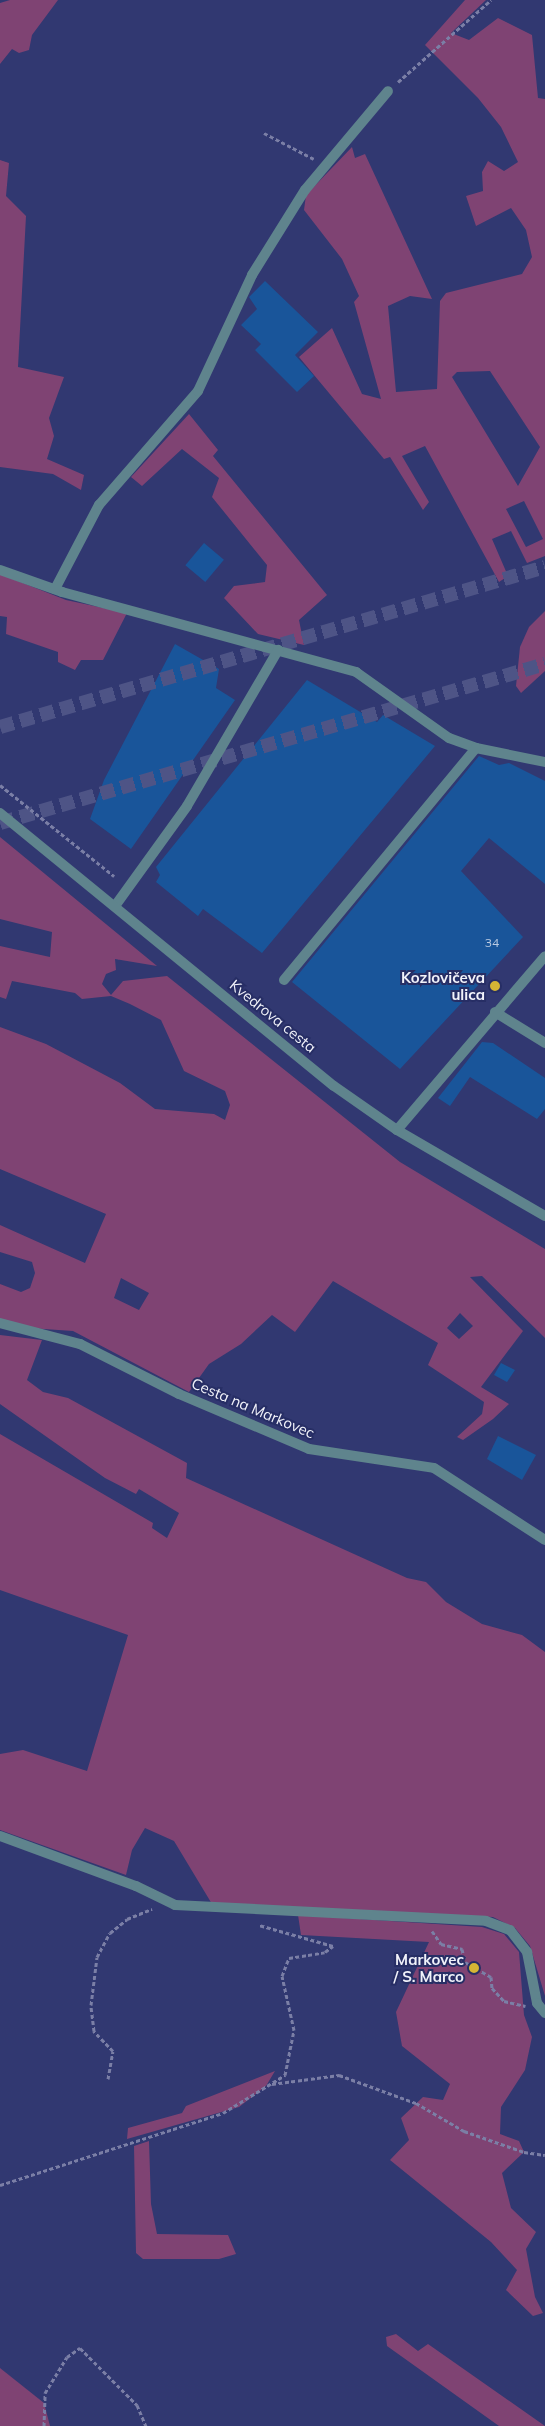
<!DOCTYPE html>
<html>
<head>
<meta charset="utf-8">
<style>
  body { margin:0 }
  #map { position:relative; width:545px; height:2426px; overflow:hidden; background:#313871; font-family:Mulish,sans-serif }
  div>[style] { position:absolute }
  .green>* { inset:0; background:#7f4373 }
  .building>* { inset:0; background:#19559a; transform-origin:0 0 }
  .trunk-tunnel>* { height:14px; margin-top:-7px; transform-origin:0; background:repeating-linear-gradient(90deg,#4e5486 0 14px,transparent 0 21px) }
  .path>* { height:3px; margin-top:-1.5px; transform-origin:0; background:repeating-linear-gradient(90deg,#7b7fa6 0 4px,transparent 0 6.5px) }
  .minor>* { height:10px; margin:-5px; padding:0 5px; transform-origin:5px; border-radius:5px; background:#5f848d }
  .tertiary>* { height:10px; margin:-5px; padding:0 5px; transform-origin:5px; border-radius:5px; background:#5f848d }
  .dots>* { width:14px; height:14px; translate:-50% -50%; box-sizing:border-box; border:2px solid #272e65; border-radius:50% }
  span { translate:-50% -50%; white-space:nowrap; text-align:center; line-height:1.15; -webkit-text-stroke:4px #272e65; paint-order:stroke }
  .number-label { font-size:12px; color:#bbcbe2 }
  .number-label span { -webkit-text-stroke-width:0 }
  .poi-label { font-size:15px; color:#f1f2fa; font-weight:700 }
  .right { translate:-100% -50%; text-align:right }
  .street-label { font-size:15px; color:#f1f2fa }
</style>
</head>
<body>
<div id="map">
  <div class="green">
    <i style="clip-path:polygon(10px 0,58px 0,32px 35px,29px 50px,19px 53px,12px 49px,0 64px,0 3px)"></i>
    <i style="clip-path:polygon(evenodd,465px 0,486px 0,451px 33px,469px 40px,498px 18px,532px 35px,538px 98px,545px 99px,545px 556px,527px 563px,511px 531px,492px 539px,508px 576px,499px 582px,425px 446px,402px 456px,429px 502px,423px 510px,390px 457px,384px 459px,299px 357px,332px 328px,362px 394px,381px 399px,354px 302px,359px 296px,342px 259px,304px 210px,306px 195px,352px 147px,355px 158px,365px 154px,432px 299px,410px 296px,388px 306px,396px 392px,437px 389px,440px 301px,446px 293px,522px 274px,532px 257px,526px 230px,511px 208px,476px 226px,466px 196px,483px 191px,482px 172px,488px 161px,504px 171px,518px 162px,501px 127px,478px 98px,425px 45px,465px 0,490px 371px,540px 447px,518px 486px,452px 377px,457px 372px,490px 371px,465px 0,524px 501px,543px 539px,526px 547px,506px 509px,524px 501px)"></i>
    <i style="clip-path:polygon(0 160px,9px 163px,6px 196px,26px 216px,18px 367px,64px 377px,49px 418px,54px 436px,47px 459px,84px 475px,81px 490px,53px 474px,0 467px)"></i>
    <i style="clip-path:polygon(189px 414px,218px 450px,213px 456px,327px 595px,299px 620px,304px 645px,258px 634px,224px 598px,234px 586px,265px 582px,267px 565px,212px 497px,219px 478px,182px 449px,142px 486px,131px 477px)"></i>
    <i style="clip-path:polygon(0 574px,66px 600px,127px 613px,103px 660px,81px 660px,75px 670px,58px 662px,58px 652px,6px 634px,7px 617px,0 616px)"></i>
    <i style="clip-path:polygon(545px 611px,545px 671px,521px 693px,516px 686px,520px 647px,529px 627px)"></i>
    <i style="clip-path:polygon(evenodd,0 837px,157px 966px,115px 959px,116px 970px,106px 974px,102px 984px,111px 995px,123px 981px,167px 976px,400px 1162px,545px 1249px,545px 1338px,482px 1276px,470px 1277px,523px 1331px,481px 1387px,509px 1404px,493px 1419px,463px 1440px,457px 1437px,482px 1414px,484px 1402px,428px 1365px,438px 1343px,333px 1281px,295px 1332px,272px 1315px,241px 1344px,209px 1364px,189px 1392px,73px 1331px,0 1326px,0 1284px,21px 1292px,30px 1288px,35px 1273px,32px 1262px,0 1252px,0 1225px,85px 1263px,106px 1214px,0 1169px,0 1027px,46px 1044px,120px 1083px,155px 1109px,214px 1114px,225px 1120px,230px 1105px,225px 1091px,184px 1071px,161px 1020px,130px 1004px,111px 996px,82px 999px,75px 993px,12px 981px,6px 999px,0 997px,0 946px,50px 957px,52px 932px,0 919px,0 837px,121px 1278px,149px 1293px,139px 1310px,114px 1298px,121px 1278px,0 837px,460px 1313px,473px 1326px,459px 1339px,447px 1328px,460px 1313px)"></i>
    <i style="clip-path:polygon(0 1335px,42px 1340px,27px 1380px,43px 1392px,68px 1398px,187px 1463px,186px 1478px,407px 1578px,426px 1582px,446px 1602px,482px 1624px,522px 1635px,545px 1652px,545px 1996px,530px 1946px,515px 1928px,493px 1917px,212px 1904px,174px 1841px,145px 1828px,132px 1850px,126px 1875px,0 1830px,0 1754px,23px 1750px,87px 1771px,128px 1635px,0 1590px,0 1434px,153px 1523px,152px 1528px,167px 1538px,179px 1513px,139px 1489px,136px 1494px,105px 1478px,0 1404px)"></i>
    <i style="clip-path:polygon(298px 1915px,482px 1927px,504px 1934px,519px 1952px,524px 2015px,532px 2037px,525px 2070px,501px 2107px,500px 2134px,519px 2141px,524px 2152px,502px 2173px,511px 2208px,536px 2232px,526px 2249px,535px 2297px,543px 2313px,533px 2316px,506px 2290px,517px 2270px,491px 2242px,390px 2160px,409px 2140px,401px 2118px,423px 2097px,443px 2100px,450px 2084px,402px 2046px,396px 2012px,429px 1942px,301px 1935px)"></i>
    <i style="clip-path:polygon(275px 2071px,266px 2086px,239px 2107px,127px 2139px,128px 2128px,182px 2113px,186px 2106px)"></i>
    <i style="clip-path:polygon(149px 2141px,151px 2204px,157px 2234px,228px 2235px,236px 2254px,219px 2259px,143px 2259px,136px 2253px,134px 2146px)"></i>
    <i style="clip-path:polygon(396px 2334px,418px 2351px,428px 2344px,545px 2426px,499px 2426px,387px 2346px,386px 2337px)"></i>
    <i style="clip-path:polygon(0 2368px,44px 2403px,50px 2426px,0 2426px)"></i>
  </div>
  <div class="building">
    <i style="clip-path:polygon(265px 281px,318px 332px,295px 355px,314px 376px,297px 392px,255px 350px,261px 344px,241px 325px,257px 309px,249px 297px)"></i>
    <i style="left:204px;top:543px;width:26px;height:29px;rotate:40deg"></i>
    <i style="clip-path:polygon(175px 644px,219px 669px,216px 688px,235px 700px,131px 849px,90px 819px,104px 780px)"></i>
    <i style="clip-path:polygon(307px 680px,377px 722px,383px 715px,435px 746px,262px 953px,203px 909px,198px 916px,156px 882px,160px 875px,156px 867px)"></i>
    <i style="clip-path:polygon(479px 756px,499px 765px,509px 763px,545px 781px,545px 884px,489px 838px,461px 871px,523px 937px,400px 1069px,292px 982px)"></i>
    <i style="clip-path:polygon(482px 1042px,493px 1043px,545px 1078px,545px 1109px,537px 1119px,470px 1077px,450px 1106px,438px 1098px)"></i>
    <i style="clip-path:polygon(501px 1363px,515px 1370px,507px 1382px,494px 1375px)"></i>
    <i style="clip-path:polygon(498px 1436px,536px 1455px,522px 1480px,487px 1459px)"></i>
  </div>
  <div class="trunk-tunnel">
    <i style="left:0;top:727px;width:568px;rotate:-16.36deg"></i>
    <i style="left:0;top:823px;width:568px;rotate:-16.26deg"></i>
  </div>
  <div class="path">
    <i style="left:398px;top:82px;width:124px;rotate:-41.4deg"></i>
    <i style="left:264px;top:133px;width:56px;rotate:27.5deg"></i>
    <i style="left:0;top:785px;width:146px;rotate:38.6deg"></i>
    <i style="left:432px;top:1931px;width:16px;rotate:55deg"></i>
    <i style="left:441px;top:1944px;width:22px;rotate:13deg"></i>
    <i style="left:462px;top:1949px;width:13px;rotate:77deg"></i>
    <i style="left:465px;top:1962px;width:30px;rotate:30deg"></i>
    <i style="left:491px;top:1977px;width:11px;rotate:85deg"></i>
    <i style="left:492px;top:1988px;width:18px;rotate:47deg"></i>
    <i style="left:504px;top:2001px;width:22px;rotate:13deg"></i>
    <i style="left:108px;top:2079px;width:28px;rotate:-80deg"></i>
    <i style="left:113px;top:2051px;width:28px;rotate:-134deg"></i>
    <i style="left:94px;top:2031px;width:26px;rotate:-97deg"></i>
    <i style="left:91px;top:2005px;width:48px;rotate:-82.9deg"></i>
    <i style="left:97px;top:1957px;width:27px;rotate:-62deg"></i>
    <i style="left:110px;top:1933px;width:22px;rotate:-39deg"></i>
    <i style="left:127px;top:1919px;width:27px;rotate:-22deg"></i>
    <i style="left:272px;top:2084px;width:68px;rotate:-7.7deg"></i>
    <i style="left:339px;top:2075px;width:82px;rotate:20deg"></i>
    <i style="left:416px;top:2103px;width:56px;rotate:30.3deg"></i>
    <i style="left:464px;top:2131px;width:64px;rotate:19.3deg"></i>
    <i style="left:524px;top:2152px;width:21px;rotate:8deg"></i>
    <i style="left:0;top:2185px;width:234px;rotate:-17.9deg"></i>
    <i style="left:223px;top:2113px;width:73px;rotate:-31.5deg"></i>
    <i style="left:285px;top:2075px;width:46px;rotate:-78.7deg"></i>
    <i style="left:294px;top:2030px;width:55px;rotate:-102.5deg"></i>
    <i style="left:282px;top:1976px;width:19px;rotate:-69deg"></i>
    <i style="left:289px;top:1958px;width:36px;rotate:-9deg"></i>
    <i style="left:325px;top:1952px;width:10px;rotate:-37deg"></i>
    <i style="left:333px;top:1946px;width:77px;rotate:-164.2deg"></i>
    <i style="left:44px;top:2426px;width:33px;rotate:-88deg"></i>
    <i style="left:45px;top:2393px;width:42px;rotate:-58.6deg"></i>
    <i style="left:67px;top:2357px;width:16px;rotate:-35deg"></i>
    <i style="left:80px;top:2348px;width:81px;rotate:45deg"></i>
    <i style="left:137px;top:2405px;width:23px;rotate:67deg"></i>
  </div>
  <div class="minor">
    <i style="left:0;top:570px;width:66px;rotate:19.5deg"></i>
    <i style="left:62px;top:592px;width:305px;rotate:15.2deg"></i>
    <i style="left:356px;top:672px;width:114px;rotate:35.4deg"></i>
    <i style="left:449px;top:738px;width:29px;rotate:20deg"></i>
    <i style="left:476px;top:748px;width:70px;rotate:11.5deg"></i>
    <i style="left:55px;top:589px;width:95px;rotate:-62.4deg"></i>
    <i style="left:99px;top:505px;width:151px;rotate:-49deg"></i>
    <i style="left:198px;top:391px;width:128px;rotate:-65deg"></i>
    <i style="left:252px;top:275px;width:100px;rotate:-58.1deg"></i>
    <i style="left:305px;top:190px;width:129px;rotate:-50deg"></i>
    <i style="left:115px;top:906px;width:123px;rotate:-54.2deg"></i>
    <i style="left:187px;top:806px;width:181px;rotate:-59.7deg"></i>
    <i style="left:284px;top:980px;width:301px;rotate:-50.4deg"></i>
    <i style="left:495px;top:1012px;width:59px;rotate:31.8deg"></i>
    <i style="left:397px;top:1130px;width:228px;rotate:-49.6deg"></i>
    <i style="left:0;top:1323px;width:83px;rotate:14.7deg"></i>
    <i style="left:80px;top:1344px;width:111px;rotate:26.8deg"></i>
    <i style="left:179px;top:1394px;width:141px;rotate:22.9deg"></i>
    <i style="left:309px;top:1449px;width:126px;rotate:8.6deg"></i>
    <i style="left:434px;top:1468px;width:132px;rotate:33deg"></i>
    <i style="left:0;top:1836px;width:145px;rotate:20.2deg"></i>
    <i style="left:136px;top:1886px;width:43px;rotate:26deg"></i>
    <i style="left:175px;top:1905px;width:311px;rotate:2.9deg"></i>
    <i style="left:486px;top:1921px;width:26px;rotate:21deg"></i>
    <i style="left:510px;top:1930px;width:28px;rotate:52deg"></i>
    <i style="left:527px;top:1952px;width:52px;rotate:78.9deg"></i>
    <i style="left:537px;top:2003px;width:13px;rotate:51deg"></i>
  </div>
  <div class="tertiary">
    <i style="left:0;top:813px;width:431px;rotate:39.3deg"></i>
    <i style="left:334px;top:1086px;width:77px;rotate:34.9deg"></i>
    <i style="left:397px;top:1130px;width:171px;rotate:30.2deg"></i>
  </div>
  <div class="dots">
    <i style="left:495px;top:986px;background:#d5b535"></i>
    <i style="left:474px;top:1968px;background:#d5b535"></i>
  </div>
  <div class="number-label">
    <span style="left:492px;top:943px">34</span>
  </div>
  <div class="poi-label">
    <span class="right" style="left:485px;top:986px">Kozlovičeva<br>ulica</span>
    <span class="right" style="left:464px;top:1968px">Markovec<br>/ S. Marco</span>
  </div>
  <div class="street-label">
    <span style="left:273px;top:1016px;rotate:39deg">Kvedrova cesta</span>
    <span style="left:253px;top:1408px;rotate:23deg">Cesta na Markovec</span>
  </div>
</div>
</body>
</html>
